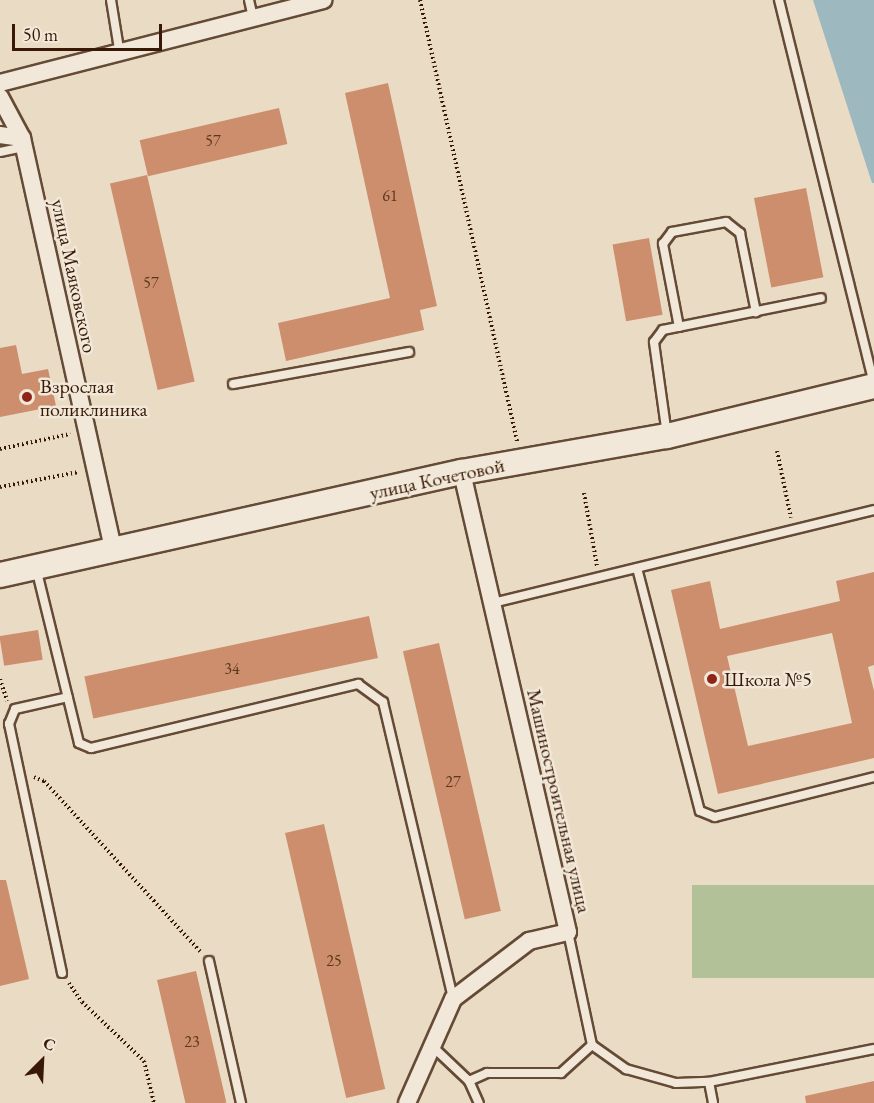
<!DOCTYPE html>
<html>
<head>
<meta charset="utf-8">
<style>
  body { margin:0 }
  #map { position:relative; width:874px; height:1103px; overflow:hidden; background:#eadbc4; font-family:"EB Garamond",serif }
  div>[style] { position:absolute }
  .green>* { inset:0; background:#b2c197; transform-origin:0 0 }
  .water>* { inset:0; background:#9eb8c0 }
  .building>* { inset:0; background:#cc8e6c; transform-origin:0 0 }
  .path>* { height:4px; margin-top:-2px; transform-origin:0; background:repeating-linear-gradient(90deg,#391905 0 1.5px,transparent 0 4.5px) }
  .roads { filter:drop-shadow(2px 0 #654a35) drop-shadow(-2px 0 #654a35) drop-shadow(0 2px #654a35) drop-shadow(0 -2px #654a35) }
  .lane>* { height:8px; margin:-4px; padding:0 4px; transform-origin:4px; border-radius:4px; background:#f1e8d9 }
  .street>* { height:16px; margin:-8px; padding:0 8px; transform-origin:8px; border-radius:8px; background:#f1e8d9 }
  .secondary>* { height:24px; margin:-12px; padding:0 12px; transform-origin:12px; border-radius:12px; background:#f1e8d9 }
  .dots>* { width:16px; height:16px; translate:-50% -50%; box-sizing:border-box; border:3px solid #f1e8d9; border-radius:50% }
  span { translate:-50% -50%; white-space:nowrap; text-align:center; line-height:1.15; -webkit-text-stroke:5px #f1e8d9; paint-order:stroke }
  .number-label { font-size:16px; color:#5e361f }
  .number-label span { -webkit-text-stroke-width:0 }
  .street-label { font-size:20px; color:#391905 }
  .poi-label { font-size:20px; color:#391905 }
  .left { translate:0 -50%; text-align:left }
  .north { position:absolute; left:12px; top:1031px; width:60px; height:60px; -webkit-text-stroke:4px #f1e8d9; paint-order:stroke; rotate:24deg; font-size:16px; font-weight:700; line-height:24px; text-align:center; color:#391905 }
  .north::after { content:''; display:block; margin:auto; width:21px; height:27px; background:#391905; clip-path:polygon(50% 0,100% 100%,50% 72%,0 100%) }
  .scale { position:absolute; left:12px; top:24px; width:150px; height:27px; box-sizing:border-box; border:3px solid #391905; border-top:0; padding-left:8px; font-size:18px; line-height:21px; white-space:nowrap; color:#391905; -webkit-text-stroke:4px #f1e8d9; paint-order:stroke }
</style>
</head>
<body>
<div id="map">
  <div class="green">
    <i style="left:874px;top:885px;width:93px;height:182px;rotate:90deg"></i>
  </div>
  <div class="water">
    <i style="clip-path:polygon(813px 0,874px 0,874px 183px,872px 183px)"></i>
  </div>
  <div class="building">
    <i style="clip-path:polygon(388px 83px,437px 306px,420px 310px,424px 330px,286px 361px,278px 323px,390px 298px,345px 93px)"></i>
    <i style="left:279px;top:108px;width:37px;height:143px;rotate:77deg"></i>
    <i style="left:147px;top:175px;width:212px;height:38px;rotate:77deg"></i>
    <i style="left:806px;top:188px;width:91px;height:53px;rotate:79deg"></i>
    <i style="left:649px;top:238px;width:78px;height:37px;rotate:80deg"></i>
    <i style="clip-path:polygon(16px 345px,22px 374px,48px 369px,56px 406px,0 417px,0 348px)"></i>
    <i style="clip-path:polygon(evenodd,874px 572px,874px 665px,868px 667px,874px 691px,874px 758px,718px 794px,671px 590px,710px 581px,720px 629px,840px 601px,836px 581px,874px 572px,832px 633px,852px 723px,748px 746px,727px 656px,832px 633px)"></i>
    <i style="left:369px;top:616px;width:43px;height:291px;rotate:78deg"></i>
    <i style="left:38px;top:630px;width:30px;height:39px;rotate:81deg"></i>
    <i style="left:439px;top:643px;width:275px;height:37px;rotate:77deg"></i>
    <i style="left:324px;top:824px;width:272px;height:40px;rotate:77deg"></i>
    <i style="clip-path:polygon(0 880px,6px 880px,29px 979px,0 986px)"></i>
    <i style="left:196px;top:971px;width:135px;height:40px;rotate:77deg"></i>
    <i style="clip-path:polygon(874px 1081px,874px 1103px,806px 1103px,805px 1096px)"></i>
  </div>
  <div class="path">
    <i style="left:420px;top:0;width:453px;rotate:77.6deg"></i>
    <i style="left:0;top:449px;width:72px;rotate:-12.1deg"></i>
    <i style="left:777px;top:451px;width:68px;rotate:78.2deg"></i>
    <i style="left:0;top:487px;width:80px;rotate:-10.8deg"></i>
    <i style="left:584px;top:493px;width:74px;rotate:79.9deg"></i>
    <i style="left:0;top:679px;width:23px;rotate:72deg"></i>
    <i style="left:34px;top:777px;width:11px;rotate:22deg"></i>
    <i style="left:44px;top:781px;width:231px;rotate:47.5deg"></i>
    <i style="left:69px;top:983px;width:23px;rotate:56deg"></i>
    <i style="left:82px;top:1002px;width:86px;rotate:43.6deg"></i>
    <i style="left:144px;top:1061px;width:43px;rotate:76.6deg"></i>
  </div>
  <div class="roads">
    <div class="lane">
      <i style="left:111px;top:0;width:56px;rotate:80.7deg"></i>
      <i style="left:249px;top:0;width:18px;rotate:77deg"></i>
      <i style="left:779px;top:0;width:396px;rotate:76.1deg"></i>
      <i style="left:0;top:152px;width:25px;rotate:-12deg"></i>
      <i style="left:679px;top:327px;width:85px;rotate:-100.9deg"></i>
      <i style="left:663px;top:244px;width:15px;rotate:-53deg"></i>
      <i style="left:672px;top:232px;width:55px;rotate:-10.5deg"></i>
      <i style="left:726px;top:222px;width:18px;rotate:38deg"></i>
      <i style="left:740px;top:233px;width:81px;rotate:78.6deg"></i>
      <i style="left:233px;top:384px;width:179px;rotate:-10.3deg"></i>
      <i style="left:667px;top:435px;width:94px;rotate:-98deg"></i>
      <i style="left:654px;top:342px;width:15px;rotate:-53deg"></i>
      <i style="left:663px;top:330px;width:161px;rotate:-11.4deg"></i>
      <i style="left:36px;top:568px;width:180px;rotate:76.2deg"></i>
      <i style="left:79px;top:743px;width:13px;rotate:23deg"></i>
      <i style="left:91px;top:748px;width:275px;rotate:-13.5deg"></i>
      <i style="left:358px;top:684px;width:31px;rotate:36deg"></i>
      <i style="left:383px;top:702px;width:304px;rotate:76.7deg"></i>
      <i style="left:637px;top:568px;width:251px;rotate:75.5deg"></i>
      <i style="left:700px;top:811px;width:16px;rotate:22deg"></i>
      <i style="left:715px;top:817px;width:164px;rotate:-14.1deg"></i>
      <i style="left:493px;top:603px;width:392px;rotate:-13.7deg"></i>
      <i style="left:568px;top:932px;width:116px;rotate:78deg"></i>
      <i style="left:592px;top:1045px;width:42px;rotate:35.2deg"></i>
      <i style="left:626px;top:1069px;width:52px;rotate:15.6deg"></i>
      <i style="left:676px;top:1083px;width:33px;rotate:-2deg"></i>
      <i style="left:709px;top:1082px;width:168px;rotate:-11.3deg"></i>
      <i style="left:209px;top:961px;width:146px;rotate:77.3deg"></i>
      <i style="left:62px;top:973px;width:255px;rotate:-102deg"></i>
      <i style="left:9px;top:724px;width:16px;rotate:-68deg"></i>
      <i style="left:15px;top:709px;width:54px;rotate:-12.8deg"></i>
      <i style="left:432px;top:1046px;width:51px;rotate:43.4deg"></i>
      <i style="left:469px;top:1081px;width:24px;rotate:66deg"></i>
      <i style="left:469px;top:1081px;width:20px;rotate:-24deg"></i>
      <i style="left:487px;top:1073px;width:74px"></i>
      <i style="left:561px;top:1073px;width:42px;rotate:-42.1deg"></i>
      <i style="left:709px;top:1082px;width:21px;rotate:79deg"></i>
    </div>
    <div class="street">
      <i style="left:0;top:83px;width:334px;rotate:-14.4deg"></i>
      <i style="left:0;top:97px;width:47px;rotate:61.8deg"></i>
      <i style="left:0;top:135px;width:22px;rotate:8deg"></i>
      <i style="left:22px;top:138px;width:422px;rotate:77.5deg"></i>
      <i style="left:407px;top:1103px;width:114px;rotate:-66.1deg"></i>
      <i style="left:453px;top:999px;width:96px;rotate:-37.3deg"></i>
      <i style="left:529px;top:941px;width:40px;rotate:-13deg"></i>
      <i style="left:568px;top:932px;width:472px;rotate:-103deg"></i>
    </div>
    <div class="secondary">
      <i style="left:0;top:575px;width:473px;rotate:-12.6deg"></i>
      <i style="left:462px;top:472px;width:208px;rotate:-10deg"></i>
      <i style="left:667px;top:436px;width:213px;rotate:-13.6deg"></i>
    </div>
  </div>
  <div class="dots">
    <i style="left:27px;top:397px;background:#8f2418"></i>
    <i style="left:712px;top:679px;background:#8f2418"></i>
  </div>
  <div class="number-label">
    <span style="left:213px;top:141px">57</span>
    <span style="left:390px;top:196px">61</span>
    <span style="left:151px;top:283px">57</span>
    <span style="left:232px;top:669px">34</span>
    <span style="left:453px;top:782px">27</span>
    <span style="left:334px;top:961px">25</span>
    <span style="left:192px;top:1042px">23</span>
  </div>
  <div class="street-label">
    <span style="left:74px;top:276px;rotate:78deg">улица Маяковского</span>
    <span style="left:437px;top:479px;rotate:-12deg">улица Кочетовой</span>
    <span style="left:559px;top:801px;rotate:77deg">Машиностроительная улица</span>
  </div>
  <div class="poi-label">
    <span class="left" style="left:40px;top:398px">Взрослая<br>поликлиника</span>
    <span class="left" style="left:724px;top:679px">Школа №5</span>
  </div>
  <div class="north">С</div>
  <div class="scale">50 m</div>
</div>
</body>
</html>
